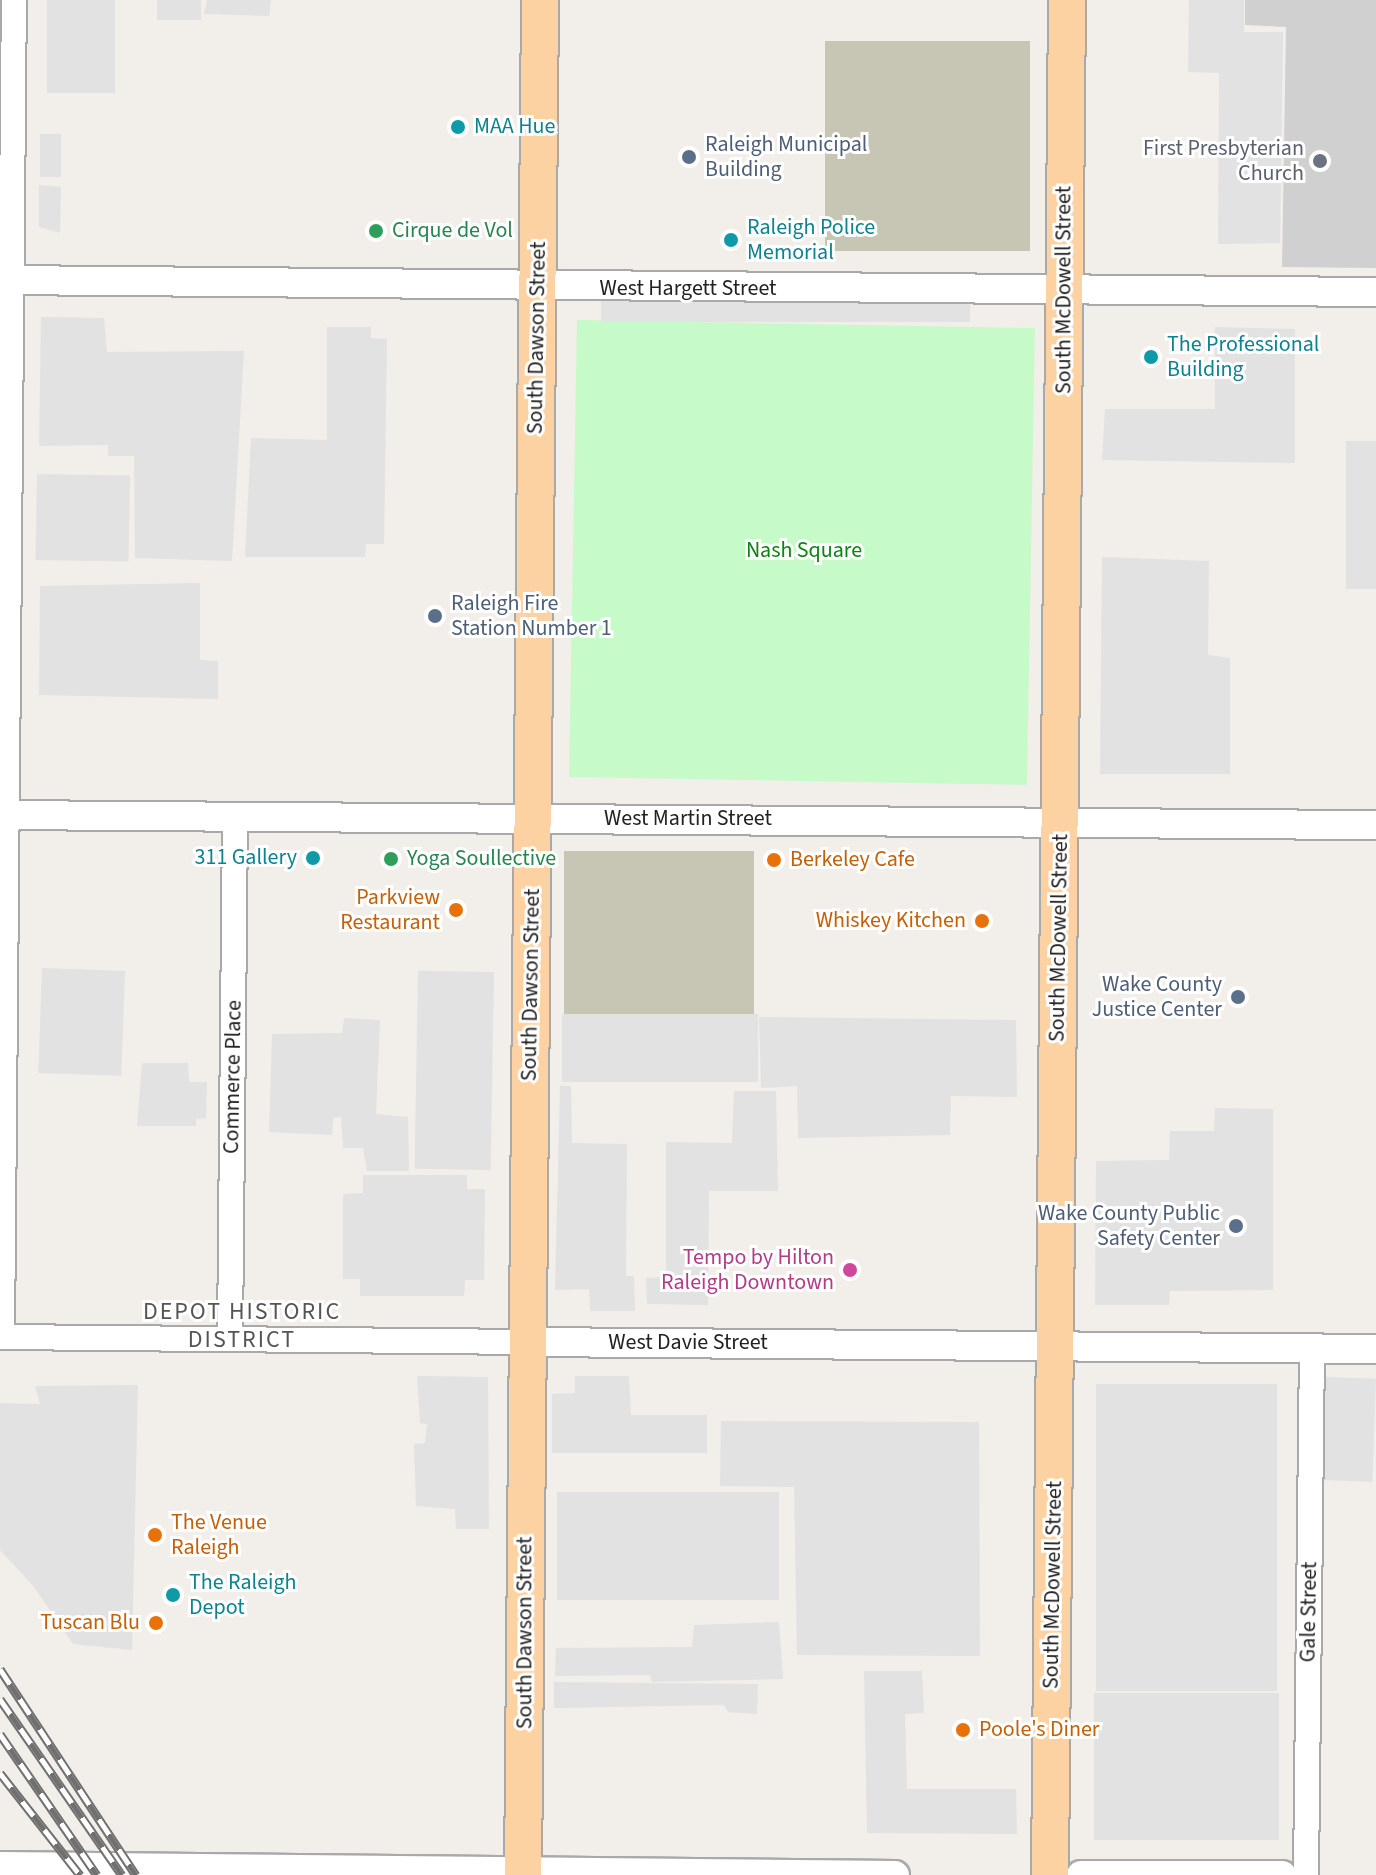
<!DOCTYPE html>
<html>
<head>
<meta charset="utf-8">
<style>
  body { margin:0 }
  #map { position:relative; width:1376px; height:1875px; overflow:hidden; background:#f2eee9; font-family:"Source Sans 3",sans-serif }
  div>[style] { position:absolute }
  .religious>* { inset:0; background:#d0d0d0 }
  .construction>* { inset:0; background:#c7c6b4; transform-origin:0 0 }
  .park>* { inset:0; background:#c7fac9; transform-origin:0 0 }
  .parking>* { inset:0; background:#e2e2e2; transform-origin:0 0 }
  .roads { filter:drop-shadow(2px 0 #a9a9a9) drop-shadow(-2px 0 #a9a9a9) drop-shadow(0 2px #a9a9a9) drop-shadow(0 -2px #a9a9a9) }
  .minor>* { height:24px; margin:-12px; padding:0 12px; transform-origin:12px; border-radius:12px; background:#fff }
  .tertiary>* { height:28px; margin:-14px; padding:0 14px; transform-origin:14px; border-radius:14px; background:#fff }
  .primary>* { height:36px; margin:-18px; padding:0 18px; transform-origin:18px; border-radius:18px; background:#fcd2a3 }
  .rail>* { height:9px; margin-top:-4.5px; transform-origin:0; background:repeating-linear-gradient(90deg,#fff 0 18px,#707070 0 36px); box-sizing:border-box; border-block:2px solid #707070 }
  .dots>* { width:22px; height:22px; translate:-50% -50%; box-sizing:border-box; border:4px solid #fff; border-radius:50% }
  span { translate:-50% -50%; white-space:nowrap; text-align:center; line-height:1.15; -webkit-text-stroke:6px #fff; paint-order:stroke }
  .culture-label { font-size:22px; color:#0d838f }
  .left { translate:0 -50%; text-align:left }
  .right { translate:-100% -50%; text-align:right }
  .service-label { font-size:22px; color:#4e5e75 }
  .worship-label { font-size:22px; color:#5b616d }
  .leisure-label { font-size:22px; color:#27864d }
  .street-label { font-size:22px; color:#222 }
  .park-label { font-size:22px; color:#0c8411 }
  .food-label { font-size:22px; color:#c56008 }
  .hotel-label { font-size:22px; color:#b23c85 }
  .neighbourhood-label { font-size:24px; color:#555; letter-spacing:2px }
</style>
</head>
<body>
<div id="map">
  <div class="religious">
    <i style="clip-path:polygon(1245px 0,1376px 0,1376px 268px,1282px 267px,1286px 27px,1245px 25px)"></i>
  </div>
  <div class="construction">
    <i style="left:825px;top:41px;width:205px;height:210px"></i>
    <i style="left:564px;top:851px;width:190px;height:172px"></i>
  </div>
  <div class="park">
    <i style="left:577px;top:320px;width:458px;height:457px;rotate:1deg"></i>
  </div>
  <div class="parking">
    <i style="left:47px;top:0;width:68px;height:93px"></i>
    <i style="left:157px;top:0;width:44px;height:20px"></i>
    <i style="clip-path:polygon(207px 0,271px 0,269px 16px,204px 14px)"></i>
    <i style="clip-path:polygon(1189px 0,1244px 0,1244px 32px,1283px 32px,1280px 243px,1218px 244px,1219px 73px,1188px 72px)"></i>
    <i style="left:40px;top:134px;width:21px;height:43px"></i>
    <i style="clip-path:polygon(39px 185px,61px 187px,60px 233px,39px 227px)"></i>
    <i style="left:601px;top:301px;width:369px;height:21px"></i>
    <i style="clip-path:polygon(41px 317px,104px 318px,107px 352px,244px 351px,232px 561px,135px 558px,134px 456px,108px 456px,108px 445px,39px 446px)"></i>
    <i style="clip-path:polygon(327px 327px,371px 327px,371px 338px,387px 339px,384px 544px,366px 544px,365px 557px,245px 557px,251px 438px,327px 440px)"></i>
    <i style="clip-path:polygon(1215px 327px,1295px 329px,1295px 463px,1102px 460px,1105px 409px,1215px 409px)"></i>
    <i style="left:1346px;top:441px;width:30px;height:148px"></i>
    <i style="left:37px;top:474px;width:93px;height:86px;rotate:1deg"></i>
    <i style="clip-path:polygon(1102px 557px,1209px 561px,1208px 655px,1230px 658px,1230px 774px,1100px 774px)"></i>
    <i style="clip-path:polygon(200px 583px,200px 660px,218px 661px,218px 699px,39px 695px,40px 586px)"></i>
    <i style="left:42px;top:968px;width:83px;height:105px;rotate:2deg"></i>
    <i style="left:494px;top:972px;width:198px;height:76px;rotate:91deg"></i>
    <i style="left:562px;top:1014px;width:196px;height:68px"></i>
    <i style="clip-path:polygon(759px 1017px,1016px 1020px,1017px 1097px,951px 1096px,950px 1135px,798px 1138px,797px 1086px,761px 1088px)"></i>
    <i style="clip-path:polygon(344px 1018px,380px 1020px,376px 1114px,408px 1117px,409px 1171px,367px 1171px,363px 1148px,343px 1148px,341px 1117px,333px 1118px,332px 1135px,269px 1132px,272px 1034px,342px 1033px)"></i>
    <i style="clip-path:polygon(142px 1063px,188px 1063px,189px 1082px,207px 1082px,206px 1118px,196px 1119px,196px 1126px,137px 1126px)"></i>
    <i style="clip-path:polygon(560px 1086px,571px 1086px,572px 1143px,627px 1144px,626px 1276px,634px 1276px,635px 1311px,590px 1311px,589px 1289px,555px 1290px)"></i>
    <i style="clip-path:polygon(734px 1091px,776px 1091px,778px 1191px,709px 1191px,708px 1305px,647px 1304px,646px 1278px,666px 1277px,666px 1142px,732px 1143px)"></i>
    <i style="clip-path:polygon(1215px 1108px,1273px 1109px,1273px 1290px,1170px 1291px,1169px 1305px,1095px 1305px,1096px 1161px,1169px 1160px,1170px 1131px,1214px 1131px)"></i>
    <i style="clip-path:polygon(363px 1175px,467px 1175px,467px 1189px,485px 1189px,484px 1280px,465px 1280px,464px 1296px,360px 1296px,360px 1279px,343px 1279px,343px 1194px,363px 1193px)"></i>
    <i style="clip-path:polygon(417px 1376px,488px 1377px,489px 1529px,456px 1529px,455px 1509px,416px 1506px,414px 1444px,425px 1443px,427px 1424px,420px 1423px)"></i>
    <i style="clip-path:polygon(575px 1376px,629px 1376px,631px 1415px,707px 1415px,707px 1453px,552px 1453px,552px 1394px,575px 1393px)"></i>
    <i style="left:1325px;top:1377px;width:51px;height:103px;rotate:2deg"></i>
    <i style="left:1277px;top:1384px;width:307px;height:181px;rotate:90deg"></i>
    <i style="clip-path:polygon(138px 1385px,132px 1650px,73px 1644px,34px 1587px,0 1550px,0 1403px,40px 1404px,35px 1386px)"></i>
    <i style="clip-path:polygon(721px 1421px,979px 1422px,980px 1656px,797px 1655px,794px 1487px,720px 1486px)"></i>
    <i style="left:557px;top:1492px;width:222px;height:108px"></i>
    <i style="clip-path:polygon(779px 1622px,783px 1679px,652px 1682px,650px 1675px,555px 1676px,556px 1648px,692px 1647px,694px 1625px)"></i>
    <i style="clip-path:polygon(864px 1671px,922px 1671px,924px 1713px,905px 1714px,907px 1789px,1016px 1789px,1017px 1834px,867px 1833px)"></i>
    <i style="clip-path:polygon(554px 1682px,758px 1684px,757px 1714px,728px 1712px,724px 1705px,554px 1708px)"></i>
    <i style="left:1094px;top:1693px;width:185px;height:147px"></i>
  </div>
  <div class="roads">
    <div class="minor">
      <i style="left:0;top:1337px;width:528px;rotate:0.54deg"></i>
      <i style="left:2px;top:1337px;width:1337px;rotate:-89.49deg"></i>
      <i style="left:230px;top:1339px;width:524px;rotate:-89.45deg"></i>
      <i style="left:1306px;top:1875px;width:526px;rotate:-89.35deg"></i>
    </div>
    <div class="tertiary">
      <i style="left:0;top:280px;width:1376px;rotate:0.5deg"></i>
      <i style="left:0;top:815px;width:1376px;rotate:0.42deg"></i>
      <i style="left:528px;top:1342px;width:848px;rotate:0.47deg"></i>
      <i style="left:0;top:1866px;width:895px;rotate:0.58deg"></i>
      <i style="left:1081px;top:1875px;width:201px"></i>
    </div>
    <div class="primary">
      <i style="left:523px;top:1875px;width:1875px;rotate:-89.48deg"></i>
      <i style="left:1050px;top:1875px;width:1875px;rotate:-89.48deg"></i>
    </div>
  </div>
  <div class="rail">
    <i style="left:0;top:1669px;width:247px;rotate:56.6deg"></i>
    <i style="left:0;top:1699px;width:214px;rotate:55.3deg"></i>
    <i style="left:0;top:1734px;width:171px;rotate:55.5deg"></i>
    <i style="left:0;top:1773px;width:130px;rotate:51.9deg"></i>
  </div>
  <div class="dots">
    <i style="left:458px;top:127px;background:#0f9aa8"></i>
    <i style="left:689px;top:157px;background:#5c6f8a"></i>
    <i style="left:1320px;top:161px;background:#6b7280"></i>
    <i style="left:376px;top:231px;background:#2e9e5b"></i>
    <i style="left:731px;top:240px;background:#0f9aa8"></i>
    <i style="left:1151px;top:357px;background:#0f9aa8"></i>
    <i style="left:435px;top:616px;background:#5c6f8a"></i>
    <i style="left:313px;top:858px;background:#0f9aa8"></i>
    <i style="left:391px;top:859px;background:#2e9e5b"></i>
    <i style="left:774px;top:860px;background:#e8710a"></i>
    <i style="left:456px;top:910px;background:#e8710a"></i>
    <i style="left:982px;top:921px;background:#e8710a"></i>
    <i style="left:1238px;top:997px;background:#5c6f8a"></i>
    <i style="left:1236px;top:1226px;background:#5c6f8a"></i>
    <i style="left:850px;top:1270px;background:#d1479c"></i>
    <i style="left:155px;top:1535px;background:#e8710a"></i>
    <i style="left:173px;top:1595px;background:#0f9aa8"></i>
    <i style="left:156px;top:1623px;background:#e8710a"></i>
    <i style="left:963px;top:1730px;background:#e8710a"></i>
  </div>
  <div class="culture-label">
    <span class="left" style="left:474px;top:127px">MAA Hue</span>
    <span class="left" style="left:747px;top:240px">Raleigh Police<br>Memorial</span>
    <span class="left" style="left:1167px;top:357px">The Professional<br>Building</span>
    <span class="right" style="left:297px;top:858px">311 Gallery</span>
    <span class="left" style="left:189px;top:1595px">The Raleigh<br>Depot</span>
  </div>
  <div class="service-label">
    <span class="left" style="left:705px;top:157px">Raleigh Municipal<br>Building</span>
    <span class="left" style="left:451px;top:616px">Raleigh Fire<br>Station Number 1</span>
    <span class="right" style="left:1222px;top:997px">Wake County<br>Justice Center</span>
    <span class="right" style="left:1220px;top:1226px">Wake County Public<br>Safety Center</span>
  </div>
  <div class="worship-label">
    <span class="right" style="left:1304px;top:161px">First Presbyterian<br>Church</span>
  </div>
  <div class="leisure-label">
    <span class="left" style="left:392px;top:231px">Cirque de Vol</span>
    <span class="left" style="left:407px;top:859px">Yoga Soullective</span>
  </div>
  <div class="street-label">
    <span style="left:688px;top:289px">West Hargett Street</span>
    <span style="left:1064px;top:290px;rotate:-90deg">South McDowell Street</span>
    <span style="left:537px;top:338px;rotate:-89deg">South Dawson Street</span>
    <span style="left:688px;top:819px">West Martin Street</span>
    <span style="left:1059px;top:938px;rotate:-89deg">South McDowell Street</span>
    <span style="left:531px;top:985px;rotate:-89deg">South Dawson Street</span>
    <span style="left:233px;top:1077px;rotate:-89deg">Commerce Place</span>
    <span style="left:688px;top:1343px">West Davie Street</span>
    <span style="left:1053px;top:1585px;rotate:-89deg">South McDowell Street</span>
    <span style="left:1309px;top:1612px;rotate:-89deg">Gale Street</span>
    <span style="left:525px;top:1633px;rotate:-90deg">South Dawson Street</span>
  </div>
  <div class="park-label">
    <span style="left:804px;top:551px">Nash Square</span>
  </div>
  <div class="food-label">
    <span class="left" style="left:790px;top:860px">Berkeley Cafe</span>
    <span class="right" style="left:440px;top:910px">Parkview<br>Restaurant</span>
    <span class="right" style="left:966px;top:921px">Whiskey Kitchen</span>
    <span class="left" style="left:171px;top:1535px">The Venue<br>Raleigh</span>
    <span class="right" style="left:140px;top:1623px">Tuscan Blu</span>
    <span class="left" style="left:979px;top:1730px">Poole's Diner</span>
  </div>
  <div class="hotel-label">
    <span class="right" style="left:834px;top:1270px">Tempo by Hilton<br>Raleigh Downtown</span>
  </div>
  <div class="neighbourhood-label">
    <span style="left:242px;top:1326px">DEPOT HISTORIC<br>DISTRICT</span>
  </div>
</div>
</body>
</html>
